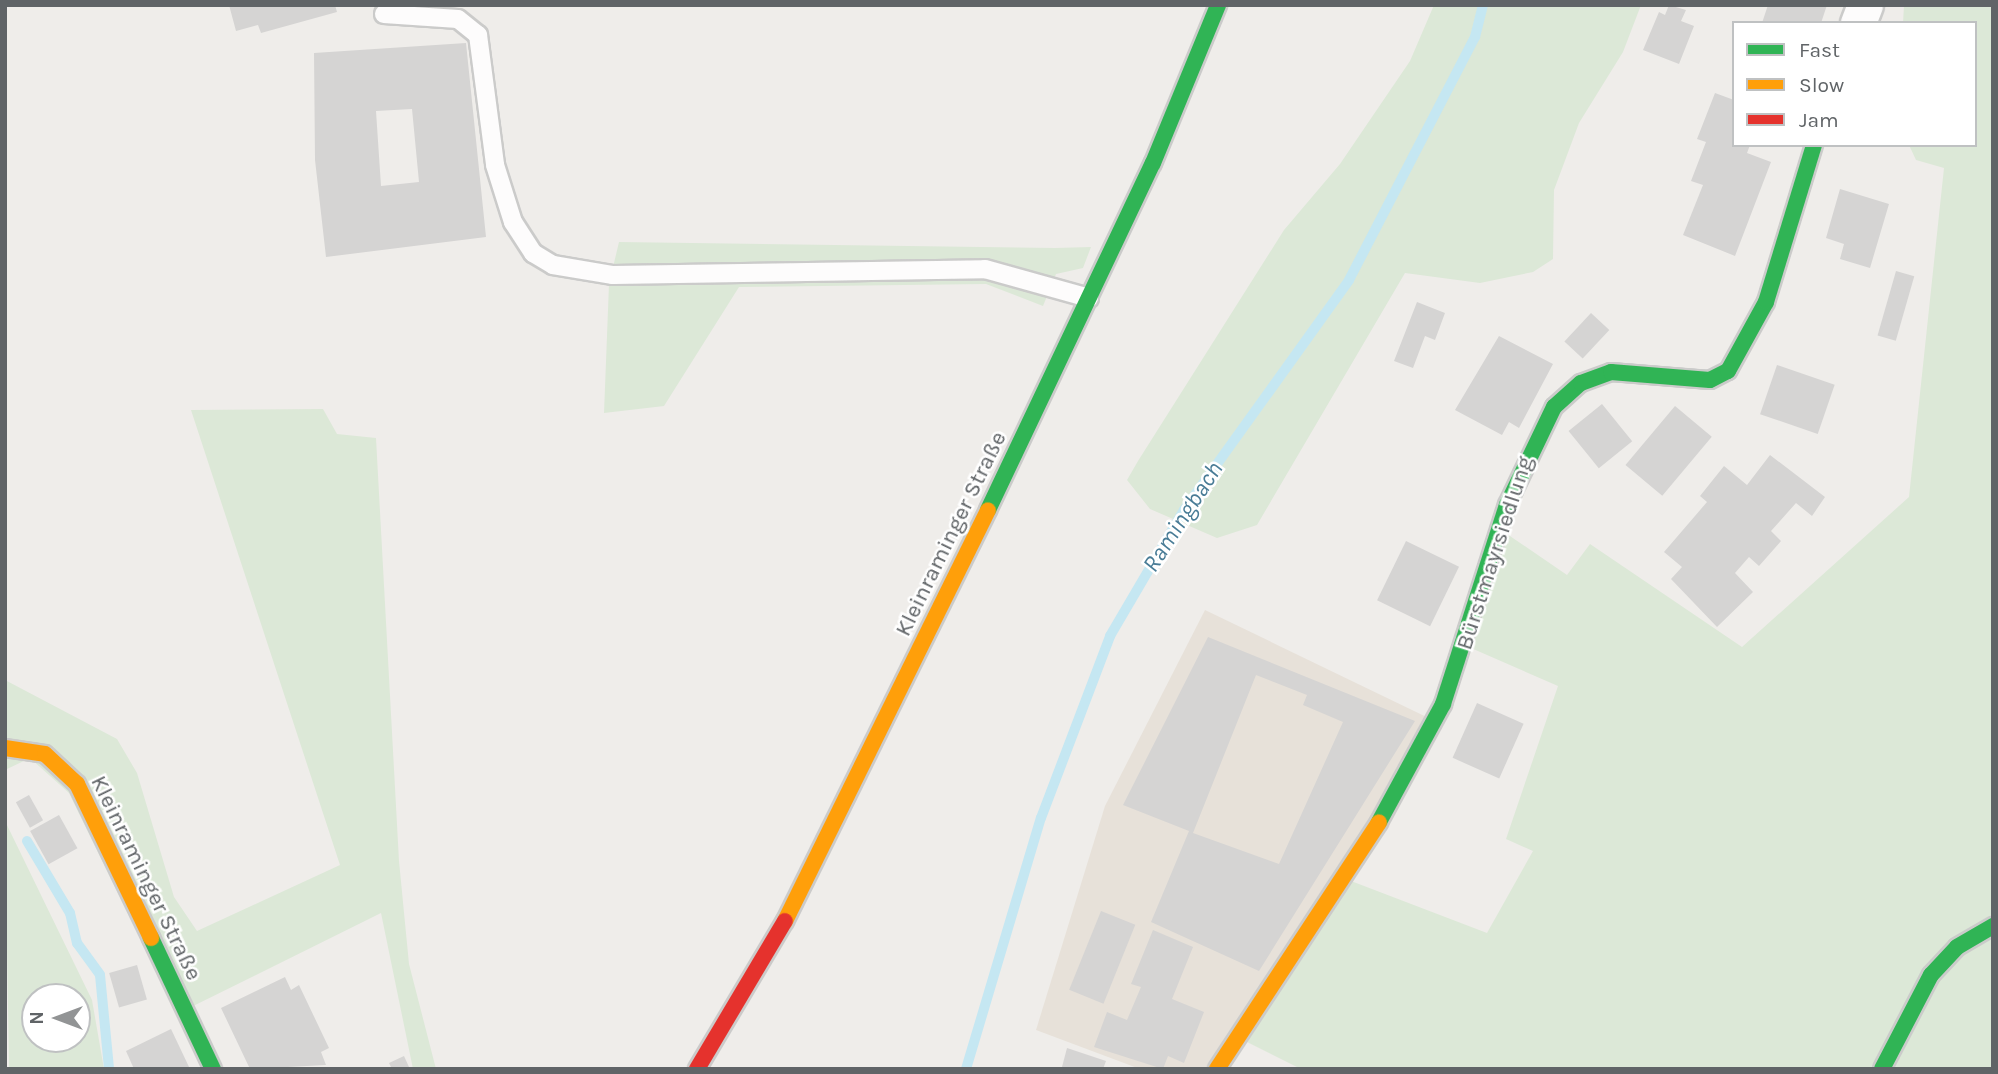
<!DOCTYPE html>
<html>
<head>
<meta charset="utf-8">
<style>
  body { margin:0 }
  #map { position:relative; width:1998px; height:1074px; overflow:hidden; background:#efedea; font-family:Karla,sans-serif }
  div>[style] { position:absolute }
  .commercial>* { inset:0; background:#e7e1d9 }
  .green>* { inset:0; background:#dce8d7 }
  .stream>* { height:10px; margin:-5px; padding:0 5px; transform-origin:5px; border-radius:5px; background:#c5e7f2 }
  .building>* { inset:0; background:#d5d4d3; transform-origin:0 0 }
  .roads { filter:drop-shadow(2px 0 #cbcbca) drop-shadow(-2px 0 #cbcbca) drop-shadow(0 2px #cbcbca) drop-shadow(0 -2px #cbcbca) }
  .lane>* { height:18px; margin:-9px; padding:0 9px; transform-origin:9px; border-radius:9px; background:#fdfcfc }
  .street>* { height:35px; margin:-17.5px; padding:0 17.5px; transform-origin:17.5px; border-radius:17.5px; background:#fdfcfc }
  .fast>* { height:16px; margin:-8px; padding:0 8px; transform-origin:8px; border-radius:8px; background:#30b455 }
  .slow>* { height:16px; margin:-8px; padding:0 8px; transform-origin:8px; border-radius:8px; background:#ff9f0a }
  .jam>* { height:16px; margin:-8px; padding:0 8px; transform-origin:8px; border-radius:8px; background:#e5322d }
  span { translate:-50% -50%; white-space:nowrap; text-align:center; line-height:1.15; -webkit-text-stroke:5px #fff; paint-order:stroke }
  .street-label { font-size:23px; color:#606467 }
  .water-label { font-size:24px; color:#497c96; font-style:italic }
  .frame { position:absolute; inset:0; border:7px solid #606467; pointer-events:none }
  .legend { position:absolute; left:1732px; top:21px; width:245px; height:126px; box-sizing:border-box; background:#fff; border:2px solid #bfc1c2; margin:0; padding:9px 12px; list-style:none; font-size:21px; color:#606467 }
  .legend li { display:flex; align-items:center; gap:14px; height:35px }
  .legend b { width:35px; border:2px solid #bfc1c2 }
  .north { position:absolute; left:21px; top:983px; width:70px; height:70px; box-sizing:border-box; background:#fff; border:2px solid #bfc1c2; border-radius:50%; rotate:270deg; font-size:19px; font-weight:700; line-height:28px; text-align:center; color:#606467 }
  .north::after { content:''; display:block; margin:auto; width:24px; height:32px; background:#929495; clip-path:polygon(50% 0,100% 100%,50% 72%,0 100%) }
</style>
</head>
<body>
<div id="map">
  <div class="commercial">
    <i style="clip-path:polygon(1205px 610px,1441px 724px,1226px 1069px,1140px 1069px,1036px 1030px,1105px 806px)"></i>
  </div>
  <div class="green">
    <i style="clip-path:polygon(1434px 5px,1641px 5px,1623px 52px,1579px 123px,1554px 190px,1553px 259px,1533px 272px,1480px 283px,1405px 273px,1257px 525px,1217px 538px,1150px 509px,1127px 480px,1138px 461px,1284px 230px,1340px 164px,1410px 61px)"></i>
    <i style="clip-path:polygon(1904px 5px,1993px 5px,1993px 1069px,1301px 1069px,1239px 1038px,1351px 881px,1487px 933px,1533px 851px,1506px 839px,1558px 686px,1471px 648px,1507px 534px,1567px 575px,1590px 544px,1742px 647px,1909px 497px,1944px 168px,1916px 160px,1909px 145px,1975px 145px,1975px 23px,1903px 23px)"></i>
    <i style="clip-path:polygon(619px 242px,1055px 248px,1091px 247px,1083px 268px,1056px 274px,1043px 306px,986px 284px,739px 287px,664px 406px,604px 413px,609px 284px)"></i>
    <i style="clip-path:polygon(323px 409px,337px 434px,376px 438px,399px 861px,409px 964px,436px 1069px,413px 1069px,381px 913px,177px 1014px,69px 793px,30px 758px,5px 770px,5px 680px,117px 739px,137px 773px,174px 897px,197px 931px,340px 865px,191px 410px)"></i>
    <i style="clip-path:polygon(evenodd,5px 821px,92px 1000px,104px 1069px,9px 1069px,5px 821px,35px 997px,77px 997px,77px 1039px,35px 1039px,35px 997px)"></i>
  </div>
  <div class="stream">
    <i style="left:27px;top:841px;width:84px;rotate:59.2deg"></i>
    <i style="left:70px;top:913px;width:31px;rotate:77deg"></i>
    <i style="left:77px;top:943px;width:39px;rotate:54deg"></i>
    <i style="left:100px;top:975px;width:94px;rotate:84.5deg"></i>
    <i style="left:966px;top:1069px;width:262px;rotate:-73.4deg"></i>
    <i style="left:1041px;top:818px;width:195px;rotate:-69.2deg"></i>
    <i style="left:1110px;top:636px;width:146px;rotate:-59.6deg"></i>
    <i style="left:1184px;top:510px;width:283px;rotate:-54.3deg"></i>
    <i style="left:1349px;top:280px;width:274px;rotate:-62.6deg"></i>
    <i style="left:1475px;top:37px;width:33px;rotate:-76deg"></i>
  </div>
  <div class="building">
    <i style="clip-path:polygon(229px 5px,335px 5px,337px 12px,261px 33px,258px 25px,236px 31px)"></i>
    <i style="clip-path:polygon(1669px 5px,1686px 10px,1681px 21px,1694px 26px,1679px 64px,1643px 50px,1659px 12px,1665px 15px)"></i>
    <i style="clip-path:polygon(1768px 5px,1827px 5px,1821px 23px,1762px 23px)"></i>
    <i style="clip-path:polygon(evenodd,466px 43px,486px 237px,326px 257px,315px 160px,314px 53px,466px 43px,412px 109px,419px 182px,381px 186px,376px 111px,412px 109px)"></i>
    <i style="clip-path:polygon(1715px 93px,1734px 100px,1734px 145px,1750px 145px,1747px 153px,1771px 162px,1735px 256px,1683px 235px,1703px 185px,1691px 181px,1706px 142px,1697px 139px)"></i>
    <i style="clip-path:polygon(1840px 189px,1889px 204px,1870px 268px,1840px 259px,1844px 244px,1826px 238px)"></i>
    <i style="left:1896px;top:271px;width:19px;height:67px;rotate:16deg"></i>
    <i style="clip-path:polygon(1417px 302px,1445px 313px,1435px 340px,1425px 336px,1413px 368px,1394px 361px)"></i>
    <i style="left:1591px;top:313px;width:25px;height:39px;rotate:43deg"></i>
    <i style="clip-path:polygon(1499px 336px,1553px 364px,1519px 428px,1509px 422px,1502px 435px,1455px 410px)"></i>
    <i style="left:1777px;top:365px;width:61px;height:52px;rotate:19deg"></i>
    <i style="left:1602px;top:404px;width:48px;height:43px;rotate:51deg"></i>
    <i style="left:1675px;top:406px;width:48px;height:77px;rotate:40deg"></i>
    <i style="clip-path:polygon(1770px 455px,1825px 497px,1812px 516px,1796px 503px,1771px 531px,1781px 541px,1759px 566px,1749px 557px,1735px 573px,1753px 592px,1717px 627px,1671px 579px,1682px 567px,1664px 552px,1707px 502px,1700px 496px,1724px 466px,1747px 485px)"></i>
    <i style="left:1406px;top:541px;width:59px;height:66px;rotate:26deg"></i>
    <i style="clip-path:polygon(evenodd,1208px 637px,1415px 721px,1259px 971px,1151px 922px,1189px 831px,1123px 805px,1208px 637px,1256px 675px,1307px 695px,1303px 705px,1343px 722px,1279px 864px,1193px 833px,1256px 675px)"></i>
    <i style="left:1477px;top:703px;width:51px;height:60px;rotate:24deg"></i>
    <i style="left:29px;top:795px;width:29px;height:15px;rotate:61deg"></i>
    <i style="left:59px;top:815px;width:38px;height:33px;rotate:61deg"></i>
    <i style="left:1101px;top:911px;width:37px;height:85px;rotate:22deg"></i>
    <i style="clip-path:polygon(1153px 930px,1193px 947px,1172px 999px,1204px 1012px,1184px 1063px,1168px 1056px,1163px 1069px,1094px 1047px,1107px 1012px,1127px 1020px,1141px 987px,1131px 984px)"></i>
    <i style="left:137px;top:965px;width:36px;height:29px;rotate:74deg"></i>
    <i style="clip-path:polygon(285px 977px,291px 990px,299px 985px,329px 1048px,321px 1052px,326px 1065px,250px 1069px,221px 1008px)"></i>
    <i style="clip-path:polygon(171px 1029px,190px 1069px,134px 1069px,126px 1051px)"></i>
    <i style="clip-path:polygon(1067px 1048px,1106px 1061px,1103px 1069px,1062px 1067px)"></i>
    <i style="clip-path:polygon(404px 1056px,409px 1067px,392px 1069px,389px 1063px)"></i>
  </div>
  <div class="roads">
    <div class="lane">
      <i style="left:384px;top:14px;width:74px;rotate:3.9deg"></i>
      <i style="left:458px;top:19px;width:26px;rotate:39deg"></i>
      <i style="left:478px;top:35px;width:131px;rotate:82.5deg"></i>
      <i style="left:495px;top:165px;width:60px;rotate:72.5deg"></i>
      <i style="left:513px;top:222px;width:37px;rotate:57deg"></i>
      <i style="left:533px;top:253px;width:23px;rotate:31deg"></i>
      <i style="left:553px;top:265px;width:61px;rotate:9.5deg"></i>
      <i style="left:613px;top:275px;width:372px;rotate:-0.9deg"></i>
      <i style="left:985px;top:269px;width:108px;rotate:15.6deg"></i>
    </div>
    <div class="street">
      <i style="left:1858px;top:23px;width:19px;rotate:-69deg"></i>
    </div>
    <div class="fast">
      <i style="left:988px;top:510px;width:384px;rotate:-64.6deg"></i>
      <i style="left:1153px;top:163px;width:171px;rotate:-67.6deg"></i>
      <i style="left:1379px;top:822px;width:134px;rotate:-61.5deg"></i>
      <i style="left:1443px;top:704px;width:209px;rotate:-72.2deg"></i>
      <i style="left:1507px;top:505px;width:109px;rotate:-64.4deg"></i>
      <i style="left:1554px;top:407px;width:36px;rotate:-42deg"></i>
      <i style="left:1581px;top:383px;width:32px;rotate:-20deg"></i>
      <i style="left:1611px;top:372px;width:99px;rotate:4.6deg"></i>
      <i style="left:1710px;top:380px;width:20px;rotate:-27deg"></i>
      <i style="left:1728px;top:371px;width:79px;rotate:-61.2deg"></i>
      <i style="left:1766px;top:302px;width:164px;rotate:-73deg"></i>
      <i style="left:151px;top:938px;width:145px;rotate:64.7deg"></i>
      <i style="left:1882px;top:1069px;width:106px;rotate:-62.5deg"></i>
      <i style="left:1931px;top:975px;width:38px;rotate:-47deg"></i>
      <i style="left:1957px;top:947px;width:42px;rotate:-30.3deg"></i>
    </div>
    <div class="slow">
      <i style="left:5px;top:748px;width:40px;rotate:8.5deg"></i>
      <i style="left:45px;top:754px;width:44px;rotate:43.2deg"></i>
      <i style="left:77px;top:784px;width:171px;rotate:64.3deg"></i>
      <i style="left:785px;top:921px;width:458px;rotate:-63.7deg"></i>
      <i style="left:1217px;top:1069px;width:295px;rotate:-56.7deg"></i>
    </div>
    <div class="jam">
      <i style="left:697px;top:1069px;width:172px;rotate:-59.3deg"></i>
    </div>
  </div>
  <div class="street-label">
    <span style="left:951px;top:534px;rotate:-64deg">Kleinraminger Straße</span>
    <span style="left:1495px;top:553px;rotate:-72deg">Bürstmayrsiedlung</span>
    <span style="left:146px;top:878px;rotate:64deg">Kleinraminger Straße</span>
  </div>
  <div class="water-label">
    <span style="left:1183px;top:517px;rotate:-57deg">Ramingbach</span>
  </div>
  <div class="frame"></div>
  <ul class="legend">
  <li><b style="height:9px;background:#30b455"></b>Fast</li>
  <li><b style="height:9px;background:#ff9f0a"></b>Slow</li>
  <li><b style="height:9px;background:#e5322d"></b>Jam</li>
  </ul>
  <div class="north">N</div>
</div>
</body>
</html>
